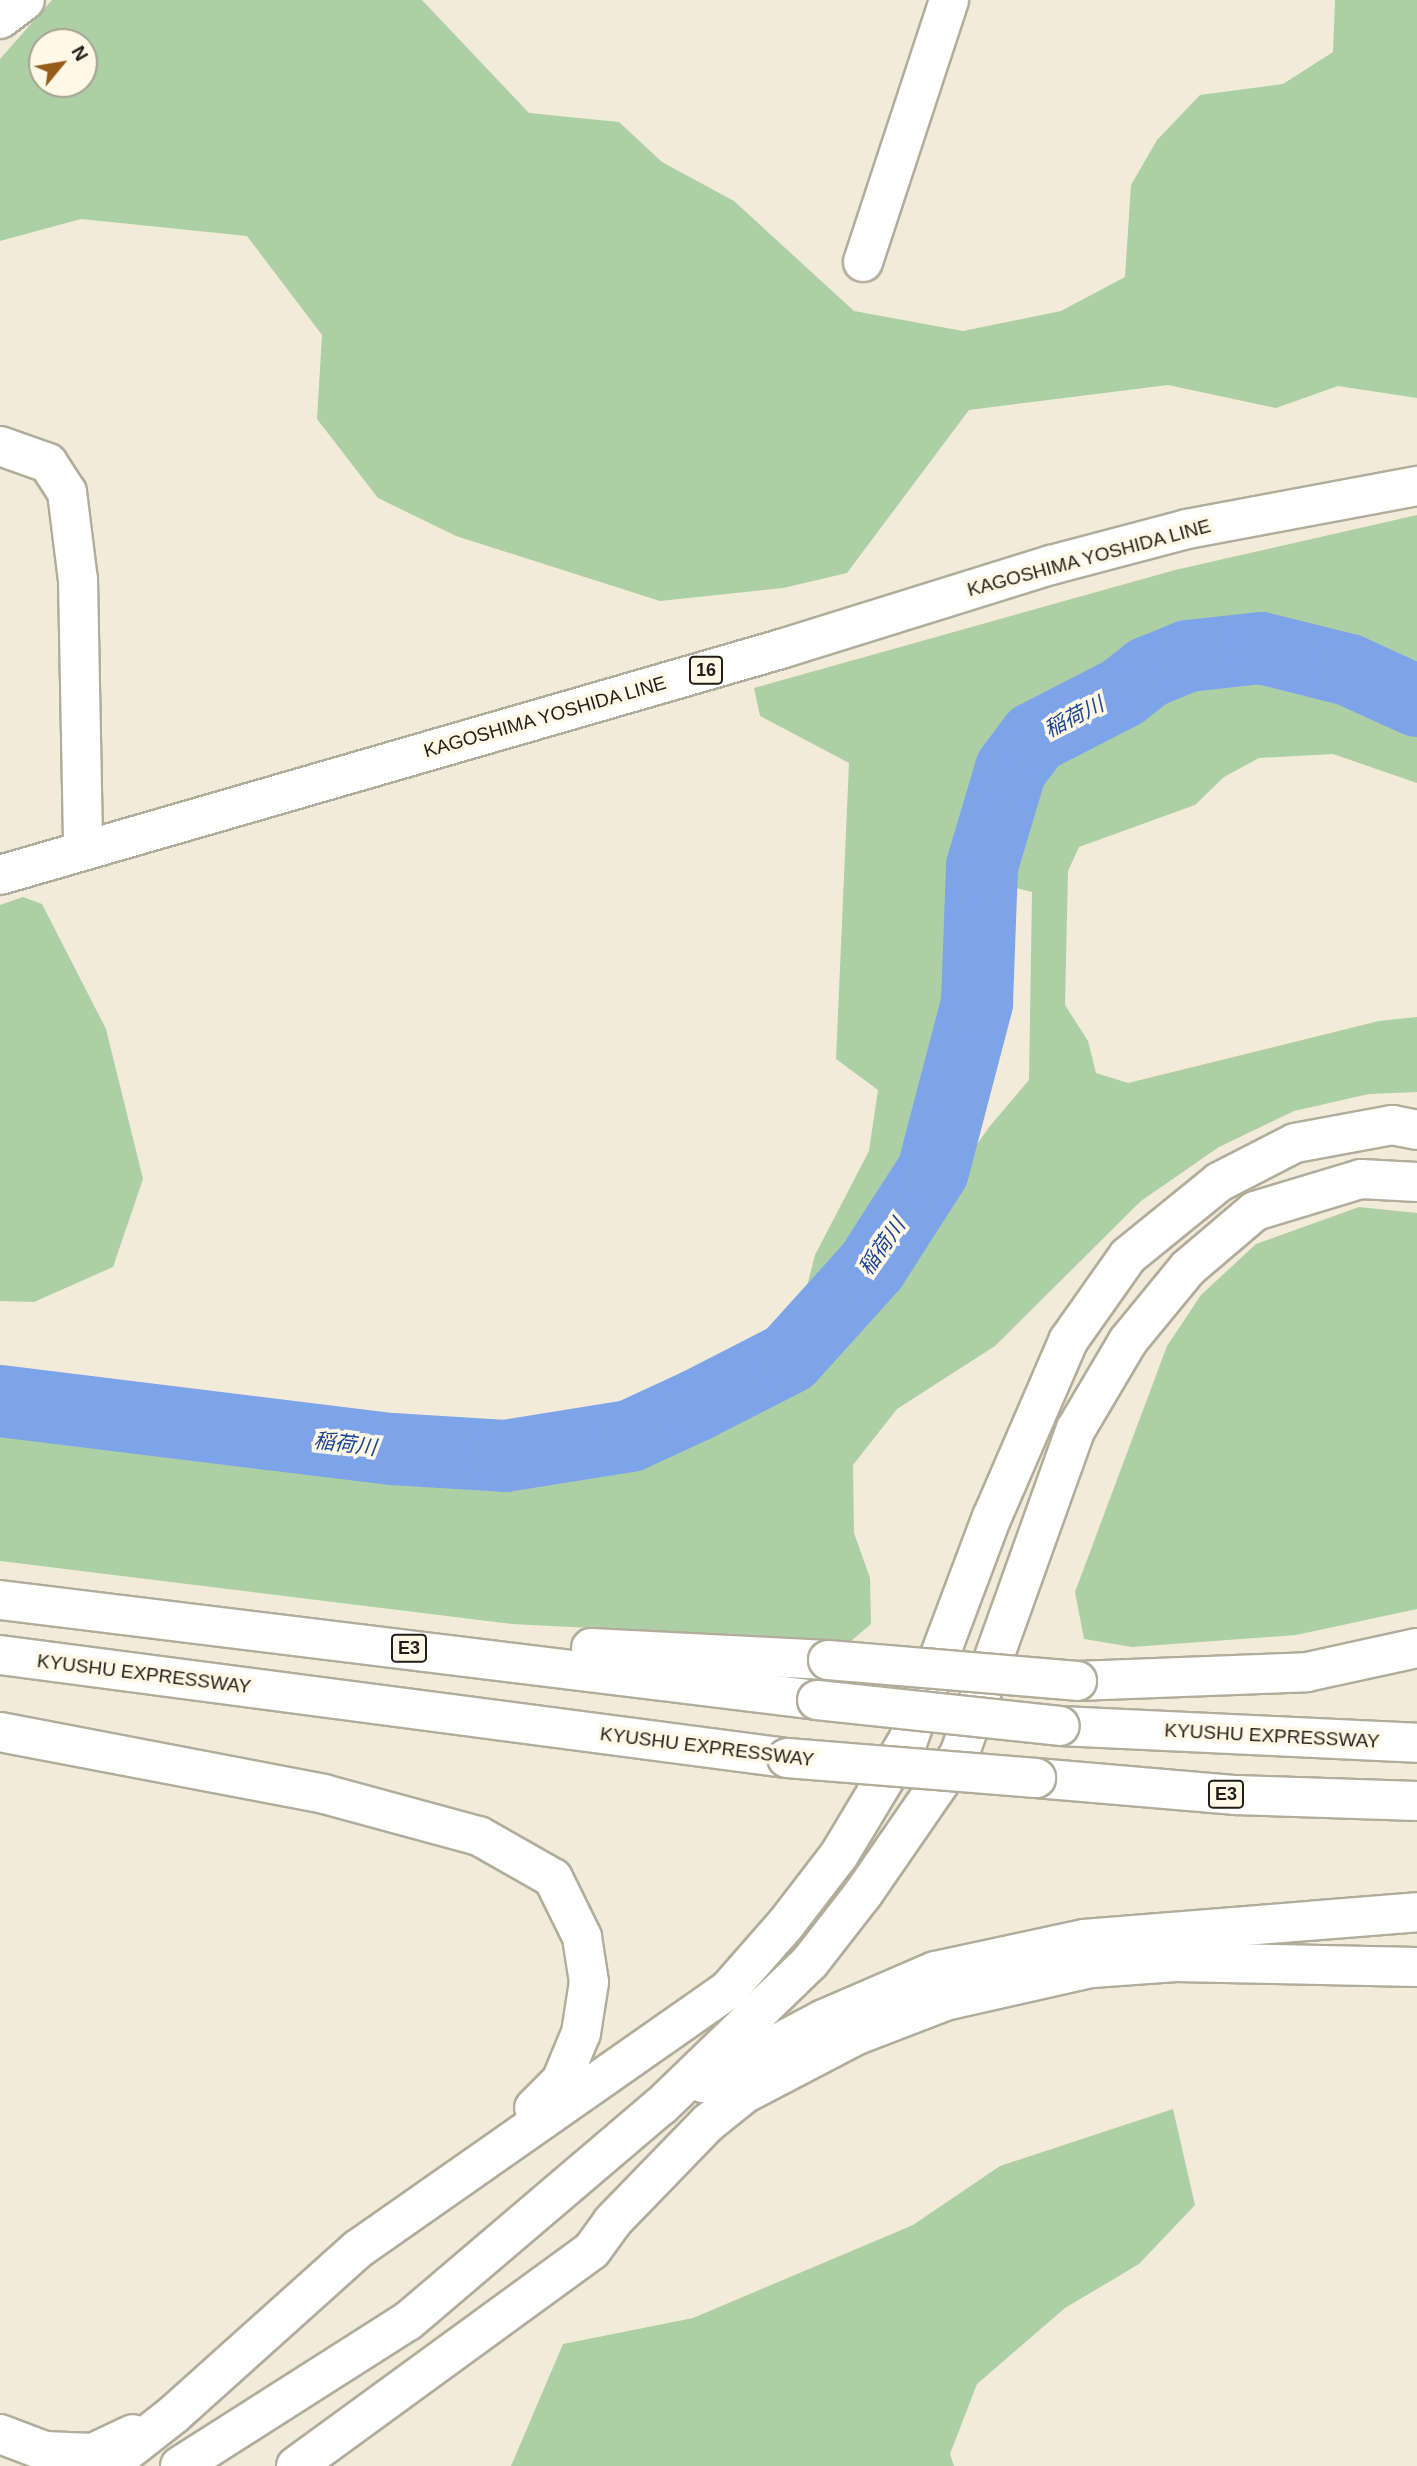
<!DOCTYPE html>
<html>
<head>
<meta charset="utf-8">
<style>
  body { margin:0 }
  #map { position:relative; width:1417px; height:2466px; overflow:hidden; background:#f2ebd9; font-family:Arial,"Noto Sans JP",sans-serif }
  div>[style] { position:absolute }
  .green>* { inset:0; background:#adcfa5 }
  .river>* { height:72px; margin:-36px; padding:0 36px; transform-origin:36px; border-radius:36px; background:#7da3e9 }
  .roads { filter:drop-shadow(2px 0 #b2ac9b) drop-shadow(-2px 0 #b2ac9b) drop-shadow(0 2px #b2ac9b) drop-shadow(0 -2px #b2ac9b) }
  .minor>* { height:38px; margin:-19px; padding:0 19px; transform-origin:19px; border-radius:19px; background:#fff }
  .primary>* { height:38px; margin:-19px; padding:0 19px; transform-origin:19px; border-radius:19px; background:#fff }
  .motorway>* { height:38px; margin:-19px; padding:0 19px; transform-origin:19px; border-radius:19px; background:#fff }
  .bridges { filter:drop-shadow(2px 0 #b2ac9b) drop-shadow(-2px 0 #b2ac9b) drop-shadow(0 2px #b2ac9b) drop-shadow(0 -2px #b2ac9b) }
  .motorway-bridge>* { height:38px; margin:-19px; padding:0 19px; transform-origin:19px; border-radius:19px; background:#fff }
  span { translate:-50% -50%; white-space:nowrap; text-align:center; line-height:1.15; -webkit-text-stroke:7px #fff8e6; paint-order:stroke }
  .shield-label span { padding:2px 5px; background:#fff8e6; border:2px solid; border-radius:5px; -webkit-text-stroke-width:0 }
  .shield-label { font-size:18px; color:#211e18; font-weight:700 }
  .street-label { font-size:19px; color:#211e18 }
  .water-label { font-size:21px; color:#1a4393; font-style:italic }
  .north { position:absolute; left:28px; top:28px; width:70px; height:70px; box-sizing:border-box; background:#fff8e6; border:2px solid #a6a194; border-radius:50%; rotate:60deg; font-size:19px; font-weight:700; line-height:28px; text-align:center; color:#211e18 }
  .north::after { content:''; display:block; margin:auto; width:24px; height:32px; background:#965d1a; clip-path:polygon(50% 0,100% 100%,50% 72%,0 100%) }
</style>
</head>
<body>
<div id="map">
  <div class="green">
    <i style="clip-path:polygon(evenodd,52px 0,422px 0,529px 113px,619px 122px,662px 162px,734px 201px,854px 311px,963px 331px,1061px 311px,1125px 277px,1131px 185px,1157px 140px,1200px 95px,1283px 84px,1333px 52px,1335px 0,1417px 0,1417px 398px,1338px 386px,1276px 408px,1168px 385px,969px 410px,847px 573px,783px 588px,660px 601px,456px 536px,378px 498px,317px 419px,322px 335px,247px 236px,81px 219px,0 241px,0 59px,52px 0,42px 42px,84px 42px,84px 84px,42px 84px,42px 42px)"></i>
    <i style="clip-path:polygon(1417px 515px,1417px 783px,1333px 754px,1259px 758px,1224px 777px,1195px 805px,1079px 847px,1068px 871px,1065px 1005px,1088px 1041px,1096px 1073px,1128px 1083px,1379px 1021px,1417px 1017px,1417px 1092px,1369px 1094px,1294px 1111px,1219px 1147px,1141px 1201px,995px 1346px,897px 1409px,853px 1465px,854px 1533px,870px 1578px,871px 1624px,851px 1641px,512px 1624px,0 1561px,0 1423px,481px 1479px,597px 1463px,704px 1426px,764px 1395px,842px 1334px,990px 1126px,1029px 1080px,1032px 892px,971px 877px,983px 1023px,964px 1104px,870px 1250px,827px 1298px,804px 1298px,815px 1255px,869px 1151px,878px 1090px,836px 1059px,849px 763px,760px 716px,754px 688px,1175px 570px)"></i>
    <i style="clip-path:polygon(23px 897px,42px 904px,106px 1029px,143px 1179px,113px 1267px,34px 1302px,0 1301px,0 905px)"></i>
    <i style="clip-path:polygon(1359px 1207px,1417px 1213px,1417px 1609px,1296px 1635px,1132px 1647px,1084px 1639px,1075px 1592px,1167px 1346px,1201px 1295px,1256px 1244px)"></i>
    <i style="clip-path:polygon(1173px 2109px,1195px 2205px,1139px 2264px,1065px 2308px,977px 2384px,950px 2454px,954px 2466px,511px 2466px,563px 2344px,693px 2318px,913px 2225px,1000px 2166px)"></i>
  </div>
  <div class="river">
    <i style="left:0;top:1401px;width:395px;rotate:7deg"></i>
    <i style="left:392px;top:1449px;width:113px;rotate:3.5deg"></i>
    <i style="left:505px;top:1456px;width:127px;rotate:-9.1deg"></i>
    <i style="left:630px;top:1436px;width:74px;rotate:-24.8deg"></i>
    <i style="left:697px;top:1405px;width:103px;rotate:-27.1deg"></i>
    <i style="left:789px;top:1358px;width:124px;rotate:-47.9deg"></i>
    <i style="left:872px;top:1266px;width:113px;rotate:-57.3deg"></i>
    <i style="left:933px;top:1171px;width:174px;rotate:-75.3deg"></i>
    <i style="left:977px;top:1003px;width:137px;rotate:-87.9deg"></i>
    <i style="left:982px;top:866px;width:101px;rotate:-73.4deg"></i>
    <i style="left:1011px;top:769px;width:39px;rotate:-53deg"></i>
    <i style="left:1034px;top:738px;width:100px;rotate:-27.3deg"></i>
    <i style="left:1123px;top:692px;width:33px;rotate:-38deg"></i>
    <i style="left:1149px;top:672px;width:42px;rotate:-22.3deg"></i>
    <i style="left:1188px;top:656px;width:73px;rotate:-6.3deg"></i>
    <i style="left:1261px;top:648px;width:91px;rotate:14deg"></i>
    <i style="left:1349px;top:670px;width:75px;rotate:24.5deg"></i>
  </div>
  <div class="roads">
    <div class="minor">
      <i style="left:0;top:19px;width:31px;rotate:-37deg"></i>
      <i style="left:863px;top:262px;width:276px;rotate:-71.8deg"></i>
      <i style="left:0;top:446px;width:51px;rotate:19.5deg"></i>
      <i style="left:48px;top:463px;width:35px;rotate:57deg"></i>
      <i style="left:67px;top:492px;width:89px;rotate:82.9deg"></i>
      <i style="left:78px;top:580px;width:269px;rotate:88.9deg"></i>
      <i style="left:296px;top:2466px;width:366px;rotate:-36.1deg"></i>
      <i style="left:592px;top:2250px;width:34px;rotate:-54deg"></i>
      <i style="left:612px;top:2222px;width:138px;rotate:-45.9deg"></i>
      <i style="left:708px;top:2123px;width:46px;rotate:-38.9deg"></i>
      <i style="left:744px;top:2094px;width:127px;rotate:-27.6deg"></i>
      <i style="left:857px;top:2035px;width:94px;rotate:-21.1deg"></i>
      <i style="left:945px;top:2001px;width:151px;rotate:-12.7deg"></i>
      <i style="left:1092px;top:1968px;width:84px;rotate:-4.1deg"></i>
      <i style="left:1176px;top:1962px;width:241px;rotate:1.2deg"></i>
    </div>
    <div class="primary">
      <i style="left:0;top:875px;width:813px;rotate:-16.14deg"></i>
      <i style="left:781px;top:649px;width:283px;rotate:-17.3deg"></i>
      <i style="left:1051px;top:565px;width:141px;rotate:-14.8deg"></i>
      <i style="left:1187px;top:529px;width:234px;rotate:-10.6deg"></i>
    </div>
    <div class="motorway">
      <i style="left:0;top:1600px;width:823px;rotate:6.98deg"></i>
      <i style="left:591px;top:1648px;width:237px;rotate:2.9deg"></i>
      <i style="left:0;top:1655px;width:794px;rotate:7.46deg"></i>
      <i style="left:1077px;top:1681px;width:230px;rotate:-2.2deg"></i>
      <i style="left:1307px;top:1672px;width:113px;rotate:-12.3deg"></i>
      <i style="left:1060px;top:1726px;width:357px;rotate:2.7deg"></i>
      <i style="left:0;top:1732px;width:330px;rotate:10.8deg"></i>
      <i style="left:324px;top:1794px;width:161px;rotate:15.2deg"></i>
      <i style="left:479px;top:1836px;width:85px;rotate:29.6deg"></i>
      <i style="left:553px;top:1878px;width:66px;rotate:63.8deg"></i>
      <i style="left:582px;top:1937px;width:46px;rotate:81.2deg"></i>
      <i style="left:589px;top:1982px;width:52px;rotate:98.9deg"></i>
      <i style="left:581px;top:2033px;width:52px;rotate:112.6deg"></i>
      <i style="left:561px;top:2081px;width:38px;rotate:135deg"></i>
      <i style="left:1036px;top:1778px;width:201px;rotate:4.9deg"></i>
      <i style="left:1236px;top:1795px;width:181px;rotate:1.9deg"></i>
      <i style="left:703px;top:2083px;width:137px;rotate:-27.9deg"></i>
      <i style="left:824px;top:2019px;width:121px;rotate:-23.4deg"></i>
      <i style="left:935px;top:1971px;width:152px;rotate:-12.1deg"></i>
      <i style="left:1084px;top:1939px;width:334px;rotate:-4.6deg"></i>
      <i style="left:0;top:2434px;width:48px;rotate:20.7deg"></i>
      <i style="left:45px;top:2451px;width:48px;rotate:2.4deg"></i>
      <i style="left:93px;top:2453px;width:44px;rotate:-25.4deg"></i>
      <i style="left:108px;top:2466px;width:83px;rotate:-38.1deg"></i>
      <i style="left:173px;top:2415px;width:249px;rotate:-41.9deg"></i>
      <i style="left:358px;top:2249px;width:452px;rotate:-35deg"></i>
      <i style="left:728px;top:1990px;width:88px;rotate:-48.7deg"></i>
      <i style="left:786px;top:1924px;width:87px;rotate:-52.5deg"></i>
      <i style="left:839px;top:1855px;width:134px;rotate:-59deg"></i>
      <i style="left:908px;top:1740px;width:238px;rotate:-69.4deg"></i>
      <i style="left:992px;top:1517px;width:192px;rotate:-66.6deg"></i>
      <i style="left:1068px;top:1341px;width:104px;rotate:-54.8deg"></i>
      <i style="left:1128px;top:1256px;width:117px;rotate:-39.1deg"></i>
      <i style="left:1219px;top:1182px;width:85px;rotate:-27.2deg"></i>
      <i style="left:1295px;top:1143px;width:99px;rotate:-10.5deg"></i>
      <i style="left:1392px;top:1125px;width:25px;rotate:11deg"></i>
      <i style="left:180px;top:2466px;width:270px;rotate:-32.5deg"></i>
      <i style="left:408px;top:2321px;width:332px;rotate:-40.4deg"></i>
      <i style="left:661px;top:2106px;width:207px;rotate:-44deg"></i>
      <i style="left:810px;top:1962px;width:86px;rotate:-52.1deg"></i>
      <i style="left:863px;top:1894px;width:169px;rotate:-55.4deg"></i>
      <i style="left:959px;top:1755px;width:346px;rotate:-70.3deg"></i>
      <i style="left:1076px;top:1429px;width:102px;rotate:-59.4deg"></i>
      <i style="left:1128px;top:1341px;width:94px;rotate:-50.6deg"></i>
      <i style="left:1188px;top:1268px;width:88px;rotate:-40.4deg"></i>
      <i style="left:1255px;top:1211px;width:111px;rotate:-16.8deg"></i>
      <i style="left:1361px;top:1179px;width:56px;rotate:3.1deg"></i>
    </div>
  </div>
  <div class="bridges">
    <div class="motorway-bridge">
      <i style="left:828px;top:1660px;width:250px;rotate:4.8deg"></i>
      <i style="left:817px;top:1700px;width:244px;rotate:6.1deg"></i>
      <i style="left:787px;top:1758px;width:250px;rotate:4.6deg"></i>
    </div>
  </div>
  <div class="shield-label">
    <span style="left:706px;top:670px">16</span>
    <span style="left:409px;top:1648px">E3</span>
    <span style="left:1226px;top:1794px">E3</span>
  </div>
  <div class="street-label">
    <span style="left:1089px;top:558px;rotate:-15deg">KAGOSHIMA YOSHIDA LINE</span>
    <span style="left:545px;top:717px;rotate:-16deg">KAGOSHIMA YOSHIDA LINE</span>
    <span style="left:144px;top:1674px;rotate:7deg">KYUSHU EXPRESSWAY</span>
    <span style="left:1272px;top:1736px;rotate:3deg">KYUSHU EXPRESSWAY</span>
    <span style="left:707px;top:1747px;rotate:7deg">KYUSHU EXPRESSWAY</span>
  </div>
  <div class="water-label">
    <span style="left:1074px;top:717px;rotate:-27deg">稲荷川</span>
    <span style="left:882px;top:1247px;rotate:-55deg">稲荷川</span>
    <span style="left:345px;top:1444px;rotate:7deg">稲荷川</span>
  </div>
  <div class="north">N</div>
</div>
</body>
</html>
